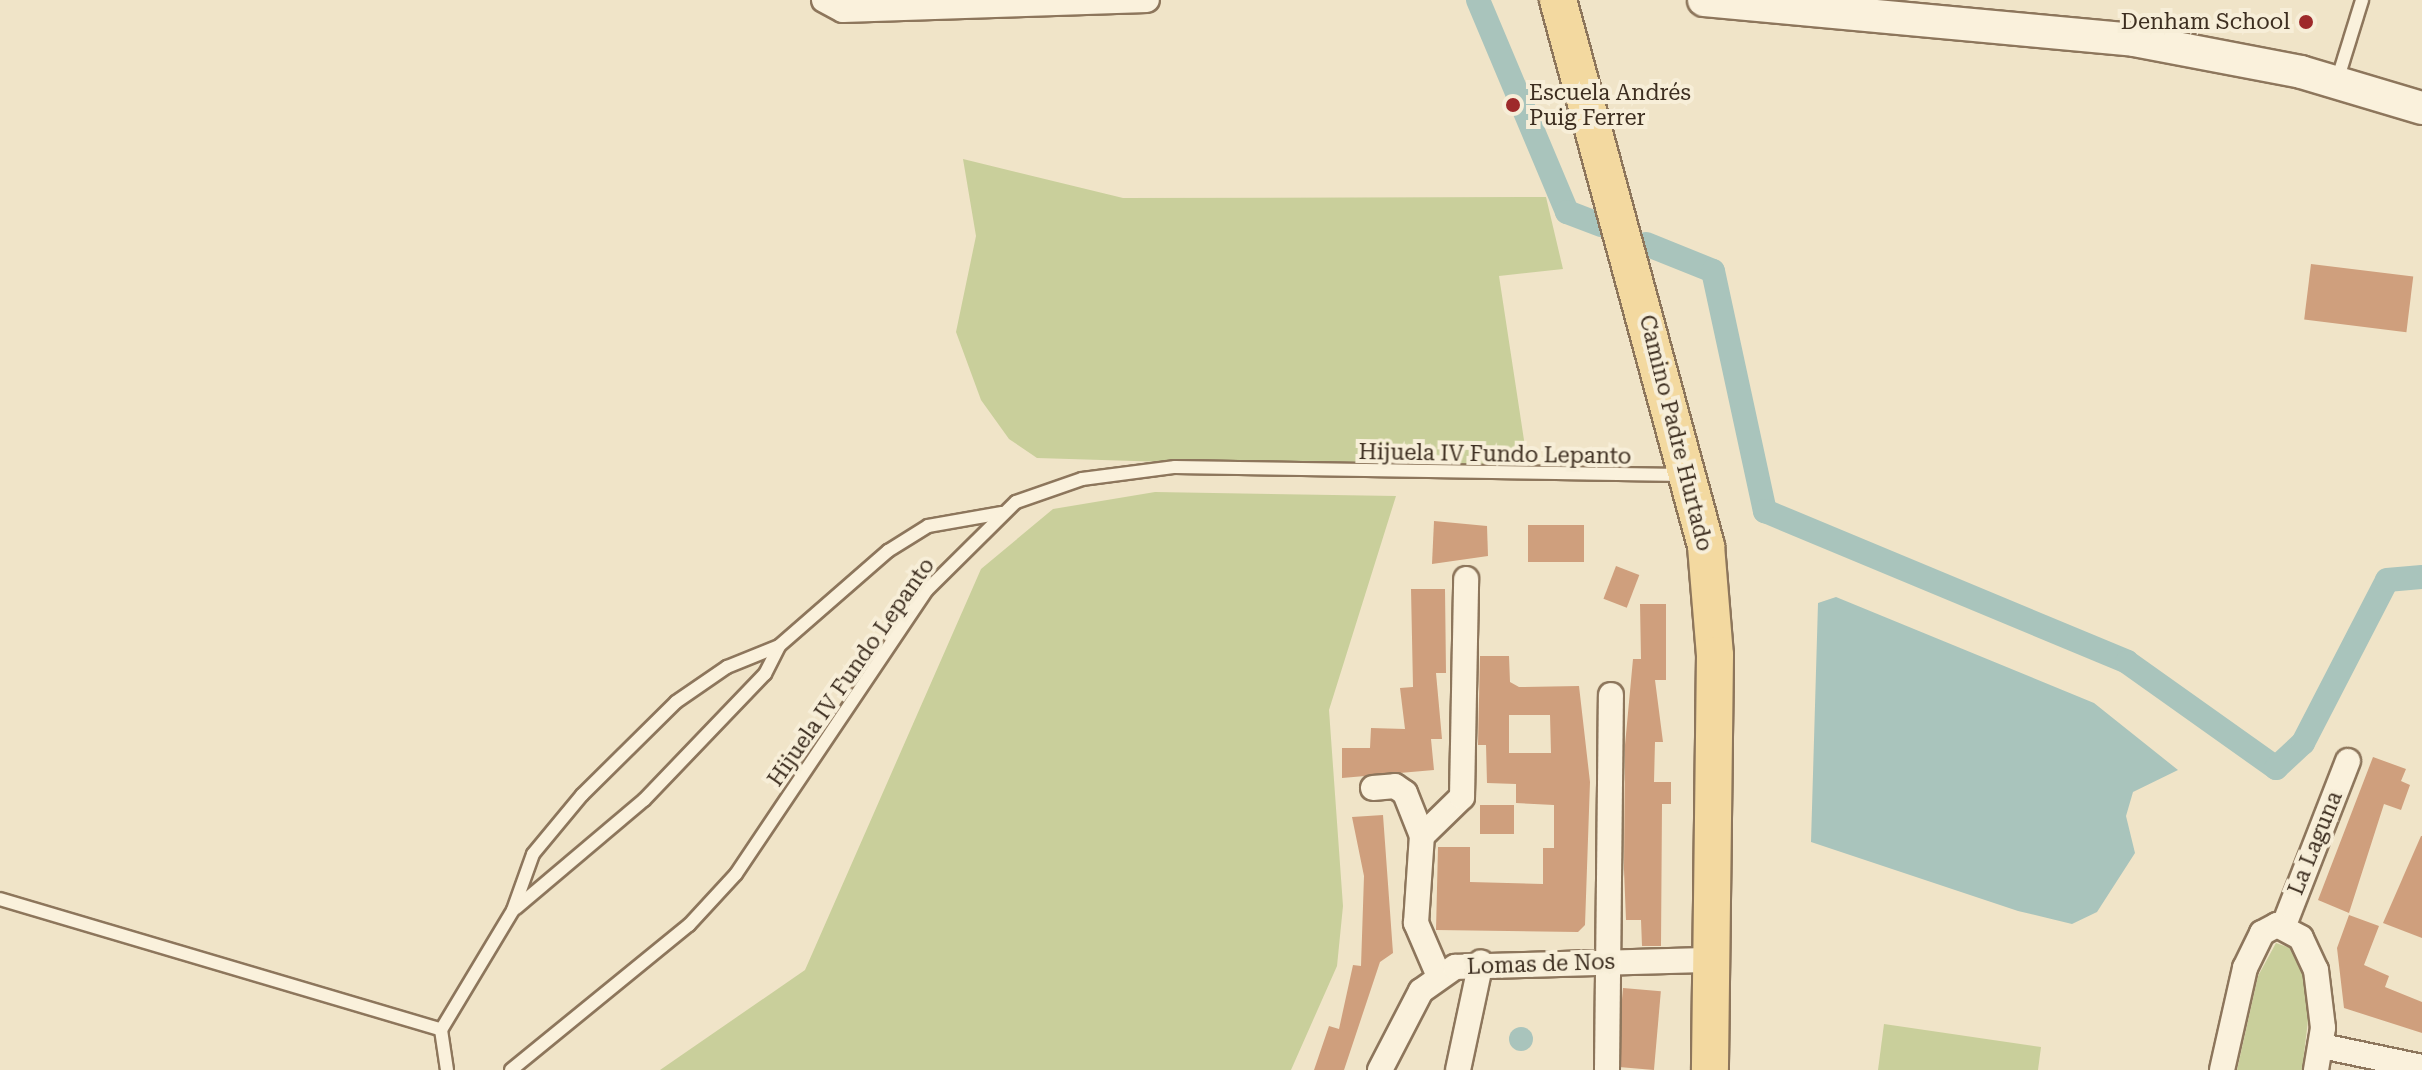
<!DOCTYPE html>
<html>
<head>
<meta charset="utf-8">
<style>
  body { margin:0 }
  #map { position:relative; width:2422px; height:1070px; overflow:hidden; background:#f0e4c8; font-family:"Roboto Serif",serif }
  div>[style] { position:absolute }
  .green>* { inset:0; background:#c9cf9b }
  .water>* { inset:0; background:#a9c4bc }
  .round { border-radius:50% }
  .canal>* { height:24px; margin:-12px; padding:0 12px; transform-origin:12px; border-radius:12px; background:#a9c4bc }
  .building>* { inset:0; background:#cf9f7d; transform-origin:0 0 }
  .roads { filter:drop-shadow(2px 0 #8d765c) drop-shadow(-2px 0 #8d765c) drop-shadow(0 2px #8d765c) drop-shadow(0 -2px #8d765c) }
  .lane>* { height:12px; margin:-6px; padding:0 6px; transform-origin:6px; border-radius:6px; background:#faf1dc }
  .street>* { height:24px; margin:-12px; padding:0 12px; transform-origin:12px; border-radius:12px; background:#faf1dc }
  .secondary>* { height:32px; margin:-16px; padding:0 16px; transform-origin:16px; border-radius:16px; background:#faf1dc }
  .primary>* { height:36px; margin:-18px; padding:0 18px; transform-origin:18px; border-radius:18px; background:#f3d9a0 }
  .dots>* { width:22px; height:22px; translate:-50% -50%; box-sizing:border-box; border:4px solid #f7eed8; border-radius:50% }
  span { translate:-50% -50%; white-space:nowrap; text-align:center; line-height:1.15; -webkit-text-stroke:8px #f7eed8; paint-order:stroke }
  .poi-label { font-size:22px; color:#3d2e20 }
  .right { translate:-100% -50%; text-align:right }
  .left { translate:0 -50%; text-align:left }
  .street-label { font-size:22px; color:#3d2e20 }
</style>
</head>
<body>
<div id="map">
  <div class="green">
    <i style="clip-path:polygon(963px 159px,1123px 198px,1546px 197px,1563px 269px,1499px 276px,1529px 473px,1037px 458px,1009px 439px,981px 400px,956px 332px,976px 236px)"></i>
    <i style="clip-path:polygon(1155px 492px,1396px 496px,1329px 710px,1343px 906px,1337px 966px,1291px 1070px,660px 1070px,805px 970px,981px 569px,1053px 509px)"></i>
    <i style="clip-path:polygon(2276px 943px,2293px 949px,2304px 969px,2310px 1004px,2302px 1070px,2237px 1070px,2258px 976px)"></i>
    <i style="clip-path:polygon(1884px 1024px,2041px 1047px,2038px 1070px,1878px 1070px)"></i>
  </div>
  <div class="water">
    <i style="clip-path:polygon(1836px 597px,2094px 703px,2178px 770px,2133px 792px,2126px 816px,2135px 853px,2097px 912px,2072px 924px,2018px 911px,1811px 842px,1818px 603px)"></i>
    <i class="round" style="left:1509px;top:1027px;width:24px;height:24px"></i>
  </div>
  <div class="canal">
    <i style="left:1478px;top:0;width:230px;rotate:67.2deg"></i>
    <i style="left:1567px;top:212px;width:36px;rotate:21deg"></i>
    <i style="left:1646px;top:244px;width:72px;rotate:21.9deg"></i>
    <i style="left:1713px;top:271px;width:246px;rotate:77.8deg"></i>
    <i style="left:1765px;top:511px;width:392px;rotate:22.6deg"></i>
    <i style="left:2127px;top:662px;width:183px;rotate:35.4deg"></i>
    <i style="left:2276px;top:768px;width:37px;rotate:-43deg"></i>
    <i style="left:2303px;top:743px;width:183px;rotate:-62.7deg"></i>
    <i style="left:2387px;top:580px;width:35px;rotate:-5deg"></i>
  </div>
  <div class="building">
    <i style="left:2311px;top:264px;width:103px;height:56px;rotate:7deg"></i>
    <i style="clip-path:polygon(1434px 521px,1487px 526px,1488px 556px,1432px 564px)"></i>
    <i style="left:1528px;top:525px;width:56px;height:37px"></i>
    <i style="left:1616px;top:566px;width:25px;height:35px;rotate:21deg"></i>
    <i style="clip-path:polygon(1411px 589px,1445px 589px,1446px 673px,1436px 673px,1442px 739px,1431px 739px,1434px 770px,1342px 778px,1342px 748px,1370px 748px,1371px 728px,1405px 729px,1400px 688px,1413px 687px)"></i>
    <i style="clip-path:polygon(1640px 604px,1666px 604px,1666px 680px,1655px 680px,1663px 742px,1655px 742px,1654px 782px,1671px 782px,1671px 804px,1662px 804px,1661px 946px,1642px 946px,1641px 920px,1626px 920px,1624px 870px,1625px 745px,1633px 659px,1641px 659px)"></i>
    <i style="clip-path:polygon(evenodd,1480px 656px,1509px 656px,1510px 682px,1519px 687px,1579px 686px,1590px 782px,1585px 925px,1578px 932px,1436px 930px,1438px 847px,1470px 847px,1470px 882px,1543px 884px,1543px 848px,1554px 848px,1554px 805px,1516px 803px,1516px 784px,1487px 783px,1486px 745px,1478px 745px,1480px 656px,1509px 715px,1550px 715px,1551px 753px,1509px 753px,1509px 715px)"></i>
    <i style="clip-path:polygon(2373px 757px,2406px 769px,2401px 781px,2410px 785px,2401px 810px,2384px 804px,2349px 913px,2318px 900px)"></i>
    <i style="left:1514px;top:805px;width:29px;height:34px;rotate:90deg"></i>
    <i style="clip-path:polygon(1383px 815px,1393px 953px,1380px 962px,1344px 1070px,1314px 1070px,1329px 1026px,1339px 1029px,1353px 965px,1361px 966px,1364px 876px,1352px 817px)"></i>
    <i style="clip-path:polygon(2421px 836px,2422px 836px,2422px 938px,2383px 923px)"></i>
    <i style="clip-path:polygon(2349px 915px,2379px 926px,2364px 965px,2389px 976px,2385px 987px,2422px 1002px,2422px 1033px,2344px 1008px,2337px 948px)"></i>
    <i style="left:1623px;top:988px;width:38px;height:79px;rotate:5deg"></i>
  </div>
  <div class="roads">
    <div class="lane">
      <i style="left:2337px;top:81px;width:85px;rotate:-72.8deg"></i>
      <i style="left:0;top:899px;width:460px;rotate:16.5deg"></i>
      <i style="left:516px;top:908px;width:167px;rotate:-40.2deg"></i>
      <i style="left:644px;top:800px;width:175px;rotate:-46.2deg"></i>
      <i style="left:765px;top:674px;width:31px;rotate:-63deg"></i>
      <i style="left:447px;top:1070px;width:40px;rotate:-98.5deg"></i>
      <i style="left:441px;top:1030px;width:140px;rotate:-59deg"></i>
      <i style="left:513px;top:910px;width:59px;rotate:-70.3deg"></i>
      <i style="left:533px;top:854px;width:77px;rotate:-50.3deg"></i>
      <i style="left:582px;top:795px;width:132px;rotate:-44.7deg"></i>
      <i style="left:676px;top:702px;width:62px;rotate:-34.5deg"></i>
      <i style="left:727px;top:667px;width:56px;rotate:-22deg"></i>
      <i style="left:779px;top:646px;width:145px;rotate:-41.1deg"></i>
      <i style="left:888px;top:551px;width:47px;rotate:-32deg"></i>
      <i style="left:928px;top:526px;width:75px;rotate:-10deg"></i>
      <i style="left:511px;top:1070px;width:230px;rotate:-39.2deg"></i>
      <i style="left:689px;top:925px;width:69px;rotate:-47.3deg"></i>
      <i style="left:736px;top:874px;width:342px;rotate:-56.1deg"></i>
      <i style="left:927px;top:590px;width:125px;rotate:-44.7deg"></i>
      <i style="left:1016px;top:502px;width:70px;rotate:-19.2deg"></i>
      <i style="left:1082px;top:479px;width:94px;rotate:-7.4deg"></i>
      <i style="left:1175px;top:467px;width:508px;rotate:0.9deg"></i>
    </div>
    <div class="street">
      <i style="left:824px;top:0;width:21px;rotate:28deg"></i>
      <i style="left:843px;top:10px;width:304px;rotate:-1.9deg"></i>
      <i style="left:1373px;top:788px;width:22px;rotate:-5deg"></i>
      <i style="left:1395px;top:786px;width:12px;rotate:35deg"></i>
      <i style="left:1405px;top:793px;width:46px;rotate:68.4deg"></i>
      <i style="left:2284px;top:925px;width:176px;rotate:-68.7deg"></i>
      <i style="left:1438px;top:974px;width:56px;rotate:-113.3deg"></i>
      <i style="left:1416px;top:923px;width:87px;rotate:-86.1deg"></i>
      <i style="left:1422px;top:836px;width:56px;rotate:-44.3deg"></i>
      <i style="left:1462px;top:797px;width:218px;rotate:-88.9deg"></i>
      <i style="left:2322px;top:1046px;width:102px;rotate:11.9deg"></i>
      <i style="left:1380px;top:1070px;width:89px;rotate:-62.6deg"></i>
      <i style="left:1421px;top:991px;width:42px;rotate:-35.2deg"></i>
      <i style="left:1455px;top:967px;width:256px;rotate:-1.6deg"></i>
      <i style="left:1458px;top:1070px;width:110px;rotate:-78deg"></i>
      <i style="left:1607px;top:1070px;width:375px;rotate:-89.4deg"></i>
      <i style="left:2222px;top:1070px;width:105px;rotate:-77.3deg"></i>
      <i style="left:2245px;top:968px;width:39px;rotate:-64deg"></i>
      <i style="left:2262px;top:933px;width:17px;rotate:-28deg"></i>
      <i style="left:2277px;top:925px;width:27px;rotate:28deg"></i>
      <i style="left:2301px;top:938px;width:35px;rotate:65deg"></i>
      <i style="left:2316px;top:970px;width:58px;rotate:83.1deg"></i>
      <i style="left:2323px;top:1028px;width:43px;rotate:99.5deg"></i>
    </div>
    <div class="secondary">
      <i style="left:1704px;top:0;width:432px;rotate:5.3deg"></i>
      <i style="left:2134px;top:40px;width:170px;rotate:10.8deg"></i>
      <i style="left:2301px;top:72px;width:126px;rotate:16.6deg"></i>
    </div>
    <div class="primary">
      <i style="left:1558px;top:0;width:566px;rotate:74.83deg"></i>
      <i style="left:1706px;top:546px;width:109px;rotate:85.3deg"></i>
      <i style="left:1715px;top:655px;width:415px;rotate:90.7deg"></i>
    </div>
  </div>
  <div class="dots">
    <i style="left:2306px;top:22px;background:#9e2a2b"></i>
    <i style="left:1513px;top:105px;background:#9e2a2b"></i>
  </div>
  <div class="poi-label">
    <span class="right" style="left:2290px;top:22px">Denham School</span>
    <span class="left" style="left:1529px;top:105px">Escuela Andrés<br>Puig Ferrer</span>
  </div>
  <div class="street-label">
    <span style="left:1676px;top:433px;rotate:76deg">Camino Padre Hurtado</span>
    <span style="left:1495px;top:454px;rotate:1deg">Hijuela IV Fundo Lepanto</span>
    <span style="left:851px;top:672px;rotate:-55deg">Hijuela IV Fundo Lepanto</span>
    <span style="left:2315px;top:843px;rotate:-68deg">La Laguna</span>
    <span style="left:1541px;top:964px;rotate:-2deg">Lomas de Nos</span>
  </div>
</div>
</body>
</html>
